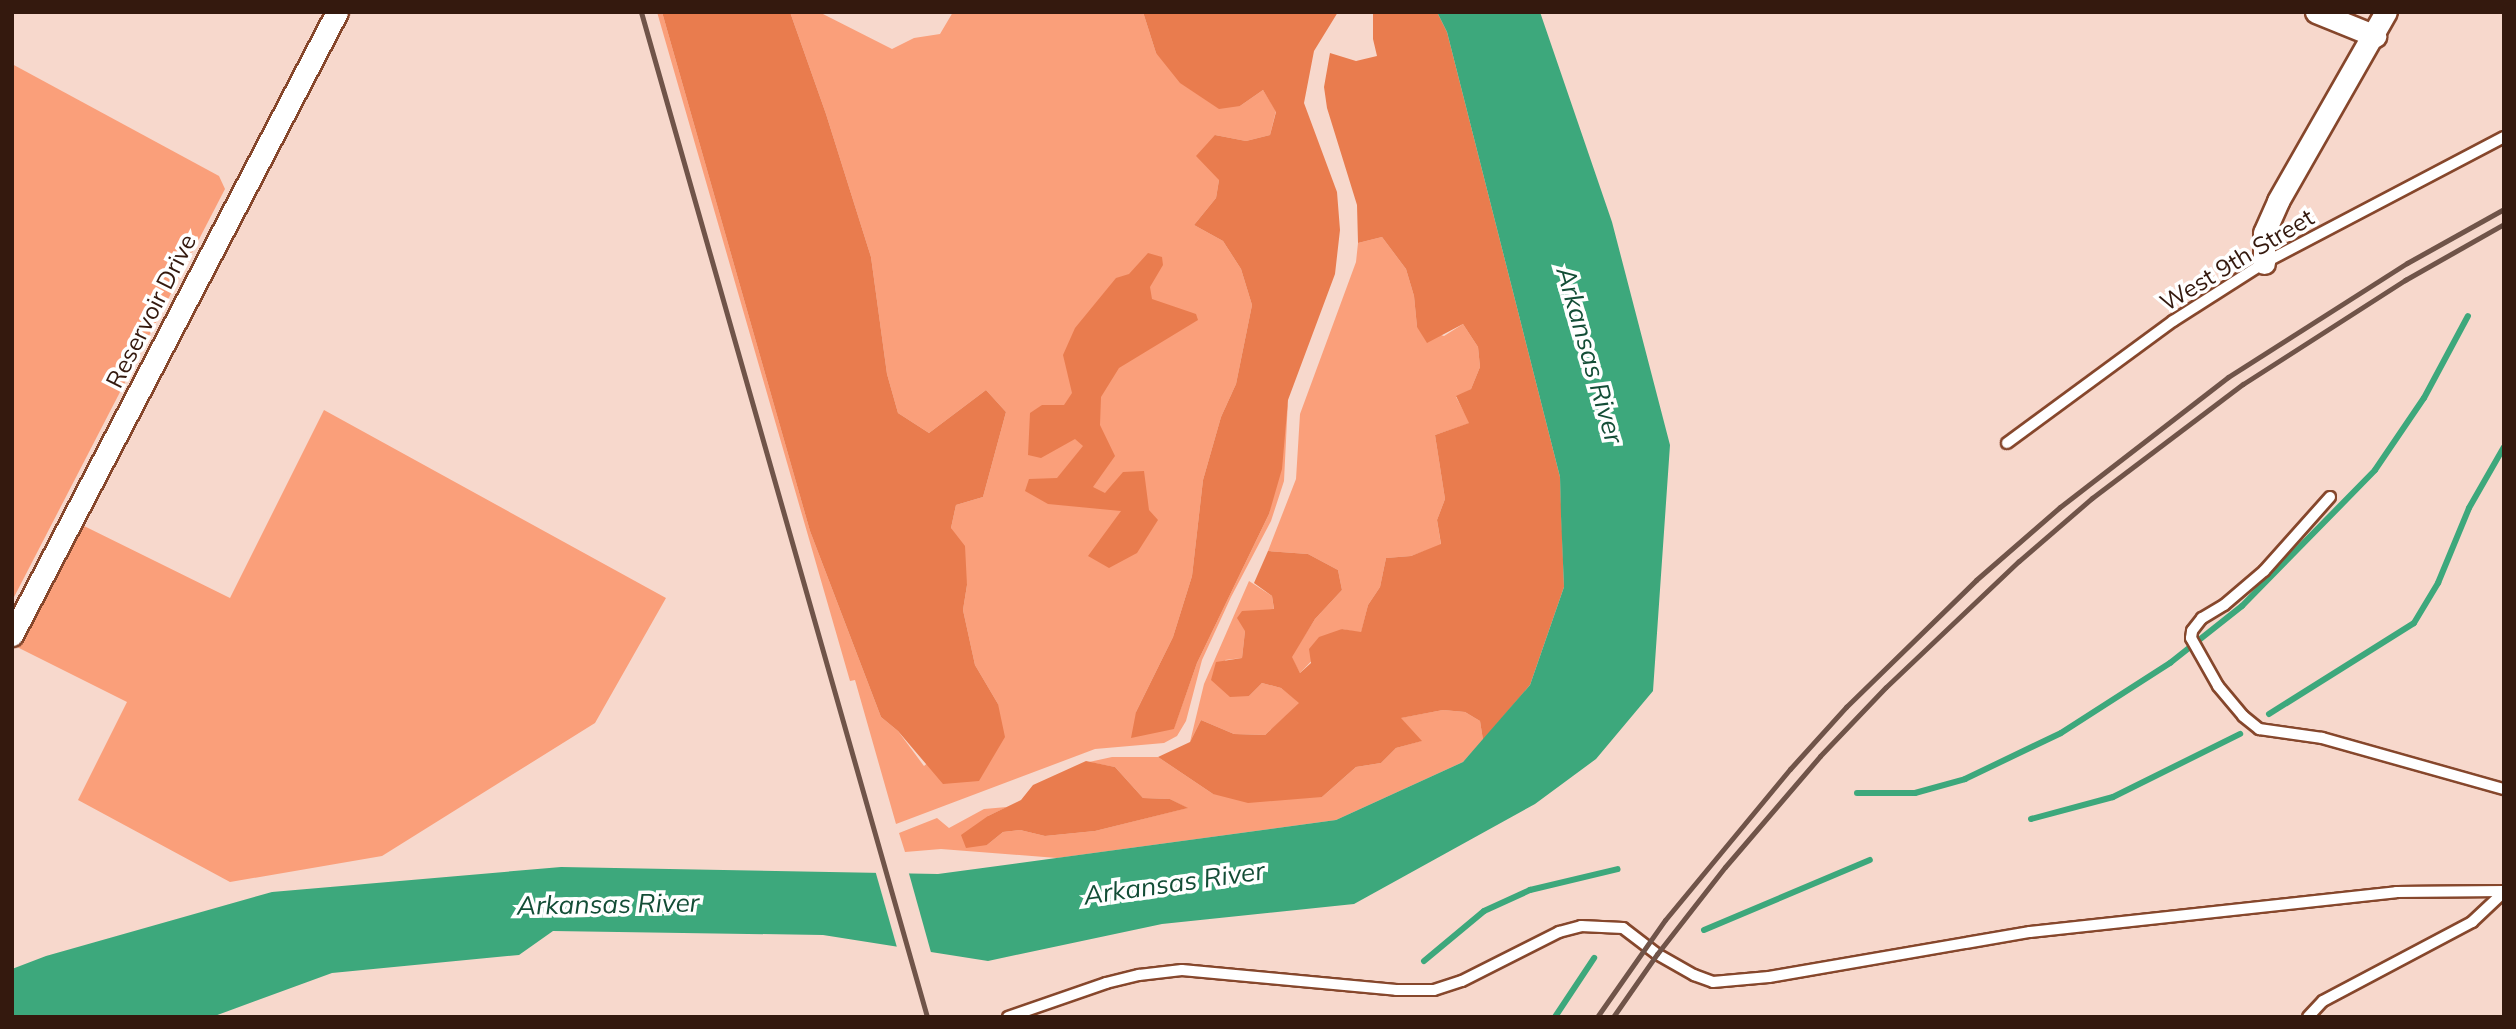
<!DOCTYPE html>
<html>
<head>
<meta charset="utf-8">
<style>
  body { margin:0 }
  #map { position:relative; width:2516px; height:1029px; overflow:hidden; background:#f7d8cc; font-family:Mulish,sans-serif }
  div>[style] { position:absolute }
  .green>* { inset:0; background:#fa9f7a }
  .forest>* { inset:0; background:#e97c4e }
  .water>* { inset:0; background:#3da87c }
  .pier>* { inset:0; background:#f7d8cc }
  .stream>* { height:6px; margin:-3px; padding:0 3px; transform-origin:3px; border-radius:3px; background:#3da87c }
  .roads { filter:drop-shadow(2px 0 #86472c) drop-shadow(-2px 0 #86472c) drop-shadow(0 2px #86472c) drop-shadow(0 -2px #86472c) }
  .service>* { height:10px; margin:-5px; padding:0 5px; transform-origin:5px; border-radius:5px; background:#fff }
  .minor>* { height:21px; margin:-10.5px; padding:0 10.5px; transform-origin:10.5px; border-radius:10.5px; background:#fff }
  .rail>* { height:5px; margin:-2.5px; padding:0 2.5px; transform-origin:2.5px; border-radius:2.5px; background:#705449 }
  span { translate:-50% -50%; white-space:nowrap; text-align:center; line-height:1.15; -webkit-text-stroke:7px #fff; paint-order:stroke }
  .street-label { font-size:24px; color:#34190e }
  .water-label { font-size:26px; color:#134d36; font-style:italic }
  .frame { position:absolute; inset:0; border:14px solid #34190e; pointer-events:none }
</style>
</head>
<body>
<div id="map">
  <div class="green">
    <i style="clip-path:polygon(657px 12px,662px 12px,810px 531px,881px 717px,898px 731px,924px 766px,998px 704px,975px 665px,963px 610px,967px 585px,951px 528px,956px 505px,983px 497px,1006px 412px,986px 390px,929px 433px,898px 413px,887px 374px,871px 257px,826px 114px,790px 12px,819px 12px,892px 49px,914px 38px,940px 34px,953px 12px,1143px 12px,1156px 53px,1240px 106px,1263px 90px,1276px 111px,1270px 135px,1246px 141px,1215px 135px,1219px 180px,1216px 198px,1194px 225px,1223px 241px,1241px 269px,1252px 305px,1236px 384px,1221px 417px,1203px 480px,1192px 576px,1173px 637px,1136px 712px,1174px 728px,1197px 663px,1269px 514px,1288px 400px,1284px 481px,1271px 521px,1231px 597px,1202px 660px,1186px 721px,1177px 736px,1164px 743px,1095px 749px,896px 824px,855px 680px,850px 681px)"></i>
    <i style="clip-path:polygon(12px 64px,219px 176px,225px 189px,12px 601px)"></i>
    <i style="clip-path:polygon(1382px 237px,1406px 269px,1414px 296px,1417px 327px,1444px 336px,1463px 324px,1478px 347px,1480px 367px,1471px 389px,1456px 397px,1470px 423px,1435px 435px,1445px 499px,1437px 520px,1441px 545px,1411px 556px,1386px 558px,1380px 587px,1368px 605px,1361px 633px,1342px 629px,1300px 673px,1291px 657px,1315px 619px,1342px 590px,1338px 570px,1308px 554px,1268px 551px,1296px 479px,1300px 414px,1356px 262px,1358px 243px)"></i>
    <i style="clip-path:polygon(324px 410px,666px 598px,595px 723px,382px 856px,230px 882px,78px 800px,127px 702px,15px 646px,80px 524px,230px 598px)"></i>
    <i style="clip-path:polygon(1249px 581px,1272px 596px,1274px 610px,1245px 631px,1242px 658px,1225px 660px,1249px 696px,1262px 683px,1281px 688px,1300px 703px,1265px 735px,1234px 734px,1201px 720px,1190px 742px,1204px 684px)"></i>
    <i style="clip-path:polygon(1443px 710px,1465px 712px,1480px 721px,1483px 740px,1463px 762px,1336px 820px,1057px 858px,941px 849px,905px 852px,899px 833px,937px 818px,949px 828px,984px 809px,1007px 807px,988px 816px,987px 845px,1003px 832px,1020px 830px,1045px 836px,1095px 831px,1187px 808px,1170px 799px,1143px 798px,1115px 767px,1089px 762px,1112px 757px,1158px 757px,1213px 794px,1322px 797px,1356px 767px,1381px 763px,1396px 748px,1421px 741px,1400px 718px)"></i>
  </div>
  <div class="forest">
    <i style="clip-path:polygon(662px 12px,790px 12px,826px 114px,871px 257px,887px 374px,898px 413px,929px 433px,986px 390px,1006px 412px,983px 497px,956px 505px,951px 528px,965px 546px,967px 585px,963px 610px,975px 665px,998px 704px,1005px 737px,979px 781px,943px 784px,898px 731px,881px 717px,810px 531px)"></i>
    <i style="clip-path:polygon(1143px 12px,1338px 12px,1314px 51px,1304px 103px,1337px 192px,1340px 230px,1335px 274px,1288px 400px,1282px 469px,1269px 514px,1197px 663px,1174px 729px,1131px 738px,1136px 712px,1173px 637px,1192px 576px,1203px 480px,1221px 417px,1236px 384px,1252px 305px,1241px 269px,1223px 241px,1194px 225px,1216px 198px,1219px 180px,1196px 156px,1215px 135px,1246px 141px,1270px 135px,1276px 112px,1263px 90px,1240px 106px,1219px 109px,1180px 83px,1156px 53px)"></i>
    <i style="clip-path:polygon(1373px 12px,1437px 12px,1447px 32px,1560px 477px,1564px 587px,1530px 685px,1483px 740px,1480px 721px,1465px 712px,1443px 710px,1401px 718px,1422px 741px,1396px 748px,1381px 763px,1356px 767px,1322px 797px,1248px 803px,1213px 794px,1158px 757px,1190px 742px,1201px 720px,1234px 734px,1265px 735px,1299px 703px,1281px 688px,1262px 683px,1249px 696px,1230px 697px,1211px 680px,1216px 662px,1242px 658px,1245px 631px,1237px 618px,1242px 611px,1274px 609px,1272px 596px,1254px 583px,1268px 551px,1308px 554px,1338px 570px,1342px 590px,1315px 619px,1292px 657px,1300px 673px,1311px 663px,1309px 649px,1319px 637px,1342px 629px,1361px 632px,1368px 605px,1380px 587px,1386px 558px,1411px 556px,1441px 544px,1437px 520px,1445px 499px,1435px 435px,1469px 423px,1456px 396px,1471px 389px,1480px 367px,1478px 347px,1463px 324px,1427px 343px,1417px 327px,1414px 296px,1406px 269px,1382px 237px,1358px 243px,1357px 205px,1327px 108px,1324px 87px,1330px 53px,1356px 61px,1377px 56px,1373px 39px)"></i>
    <i style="clip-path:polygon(1148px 253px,1162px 257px,1163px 265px,1150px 287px,1152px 299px,1196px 314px,1198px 320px,1119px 368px,1101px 397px,1100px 425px,1115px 456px,1093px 487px,1105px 493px,1123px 472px,1144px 471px,1149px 510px,1158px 520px,1137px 553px,1109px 568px,1088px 556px,1121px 511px,1048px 504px,1025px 491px,1029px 479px,1057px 478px,1083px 446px,1075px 439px,1041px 458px,1028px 455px,1030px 413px,1042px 405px,1064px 405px,1072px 393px,1063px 355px,1075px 328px,1116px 278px,1129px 274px)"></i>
    <i style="clip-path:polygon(1086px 761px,1115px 767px,1143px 798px,1170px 799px,1188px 808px,1095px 831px,1045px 836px,1020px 830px,1003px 832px,987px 845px,966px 848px,961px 835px,988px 816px,1021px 800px,1033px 785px)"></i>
  </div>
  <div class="water">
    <i style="clip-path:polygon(1437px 12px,1540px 12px,1612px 222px,1670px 445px,1653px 691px,1596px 759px,1535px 804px,1354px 904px,1162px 924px,988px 961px,823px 935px,553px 931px,519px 955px,332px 973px,212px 1017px,12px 1017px,12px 969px,46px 956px,272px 892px,561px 867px,938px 874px,1336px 820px,1463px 762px,1530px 685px,1564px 587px,1561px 516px,1560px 477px,1447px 32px)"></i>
  </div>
  <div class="pier">
    <i style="clip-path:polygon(875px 870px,908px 870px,932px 956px,898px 951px)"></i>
  </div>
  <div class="stream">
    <i style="left:2269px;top:714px;width:171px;rotate:-32.1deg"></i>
    <i style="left:2414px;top:623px;width:47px;rotate:-59deg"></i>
    <i style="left:2438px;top:583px;width:81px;rotate:-67.5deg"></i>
    <i style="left:2469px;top:508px;width:70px;rotate:-60.2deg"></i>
    <i style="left:1857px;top:793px;width:58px"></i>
    <i style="left:1915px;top:793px;width:52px;rotate:-15.6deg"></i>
    <i style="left:1965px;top:779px;width:106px;rotate:-25.6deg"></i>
    <i style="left:2061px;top:733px;width:130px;rotate:-32.7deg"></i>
    <i style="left:2170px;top:663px;width:92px;rotate:-38.4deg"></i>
    <i style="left:2242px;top:606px;width:190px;rotate:-45.6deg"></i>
    <i style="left:2375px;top:470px;width:87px;rotate:-55.8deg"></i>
    <i style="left:2424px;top:398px;width:93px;rotate:-61.8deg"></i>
    <i style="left:2031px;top:819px;width:85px;rotate:-15deg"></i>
    <i style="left:2113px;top:797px;width:142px;rotate:-26.4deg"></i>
    <i style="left:1704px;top:930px;width:180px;rotate:-22.9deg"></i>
    <i style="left:1424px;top:961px;width:78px;rotate:-39.8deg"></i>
    <i style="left:1484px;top:911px;width:51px;rotate:-24.5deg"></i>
    <i style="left:1530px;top:890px;width:90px;rotate:-13.4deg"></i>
    <i style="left:1555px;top:1017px;width:71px;rotate:-56.5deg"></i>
  </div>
  <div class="roads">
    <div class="service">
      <i style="left:2007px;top:443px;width:206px;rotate:-36.3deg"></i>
      <i style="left:2173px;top:321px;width:108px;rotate:-32.5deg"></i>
      <i style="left:2264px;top:263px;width:271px;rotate:-27.7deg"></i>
      <i style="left:2330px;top:497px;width:99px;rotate:131.7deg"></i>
      <i style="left:2264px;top:571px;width:52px;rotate:139.6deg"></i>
      <i style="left:2224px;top:605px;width:26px;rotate:149deg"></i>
      <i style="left:2202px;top:618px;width:16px;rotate:128deg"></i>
      <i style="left:2192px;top:631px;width:7px;rotate:98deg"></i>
      <i style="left:2191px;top:638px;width:55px;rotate:60.6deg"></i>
      <i style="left:2218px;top:686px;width:39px;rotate:50deg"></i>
      <i style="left:2243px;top:716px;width:21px;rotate:39deg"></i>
      <i style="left:2259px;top:729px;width:64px;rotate:8.1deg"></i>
      <i style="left:2322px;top:738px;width:189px;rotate:15.7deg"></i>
      <i style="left:1008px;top:1017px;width:104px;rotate:-19.1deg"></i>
      <i style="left:1106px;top:983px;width:34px;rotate:-14deg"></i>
      <i style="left:1139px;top:975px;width:43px;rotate:-6.6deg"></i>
      <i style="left:1182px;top:970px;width:215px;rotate:5.3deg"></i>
      <i style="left:1396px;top:990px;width:38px"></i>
      <i style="left:1434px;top:990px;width:29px;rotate:-18deg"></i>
      <i style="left:1462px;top:981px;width:109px;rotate:-26.8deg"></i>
      <i style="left:1559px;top:932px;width:23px;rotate:-15deg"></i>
      <i style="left:1581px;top:926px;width:42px;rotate:2.7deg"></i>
      <i style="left:1623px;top:928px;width:43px;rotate:37.4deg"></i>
      <i style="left:1657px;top:954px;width:43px;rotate:29.6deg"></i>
      <i style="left:1694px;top:975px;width:20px;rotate:20deg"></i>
      <i style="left:1713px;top:982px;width:56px;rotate:-5.1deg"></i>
      <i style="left:1769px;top:977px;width:265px;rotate:-9.8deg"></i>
      <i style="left:2030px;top:932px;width:368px;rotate:-6.2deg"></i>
      <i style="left:2396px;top:892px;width:108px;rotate:-0.5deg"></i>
      <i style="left:2308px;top:1017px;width:22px;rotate:-47deg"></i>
      <i style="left:2323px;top:1001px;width:169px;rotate:-27.9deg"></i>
      <i style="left:2472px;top:922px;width:44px;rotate:-43.2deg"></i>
    </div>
    <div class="minor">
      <i style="left:2316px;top:12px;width:64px;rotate:22.1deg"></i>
      <i style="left:2264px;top:263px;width:30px;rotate:-90deg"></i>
      <i style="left:2264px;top:233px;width:35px;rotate:-66deg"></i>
      <i style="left:2278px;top:201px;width:218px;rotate:-60.3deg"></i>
      <i style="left:12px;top:635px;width:703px;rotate:-62.45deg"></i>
    </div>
  </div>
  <div class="rail">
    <i style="left:641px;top:12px;width:1045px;rotate:74.11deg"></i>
    <i style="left:1597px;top:1017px;width:118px;rotate:-55deg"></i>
    <i style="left:1665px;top:920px;width:196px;rotate:-50.4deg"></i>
    <i style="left:1790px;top:769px;width:84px;rotate:-47.9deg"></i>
    <i style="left:1846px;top:707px;width:182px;rotate:-44.3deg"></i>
    <i style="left:1976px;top:580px;width:111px;rotate:-41deg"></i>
    <i style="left:2060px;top:507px;width:212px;rotate:-37.7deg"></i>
    <i style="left:2228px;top:377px;width:212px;rotate:-32.5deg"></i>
    <i style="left:2407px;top:263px;width:111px;rotate:-29.1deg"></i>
    <i style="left:1613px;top:1017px;width:77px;rotate:-55.1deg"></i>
    <i style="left:1657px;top:954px;width:110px;rotate:-52deg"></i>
    <i style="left:1725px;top:867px;width:146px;rotate:-49.4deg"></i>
    <i style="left:1820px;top:756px;width:95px;rotate:-46.3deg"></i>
    <i style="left:1886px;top:687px;width:183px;rotate:-43.5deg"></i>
    <i style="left:2019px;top:561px;width:96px;rotate:-40.8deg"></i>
    <i style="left:2092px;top:498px;width:189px;rotate:-37.1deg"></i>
    <i style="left:2243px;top:384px;width:193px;rotate:-32.7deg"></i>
    <i style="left:2405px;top:280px;width:114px;rotate:-29.5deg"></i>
  </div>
  <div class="street-label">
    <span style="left:2237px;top:260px;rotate:-31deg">West 9th Street</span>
    <span style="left:151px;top:311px;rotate:-63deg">Reservoir Drive</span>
  </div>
  <div class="water-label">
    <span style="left:1590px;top:355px;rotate:74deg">Arkansas River</span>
    <span style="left:1174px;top:883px;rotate:-8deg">Arkansas River</span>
    <span style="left:608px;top:904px;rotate:-1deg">Arkansas River</span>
  </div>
  <div class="frame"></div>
</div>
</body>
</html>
